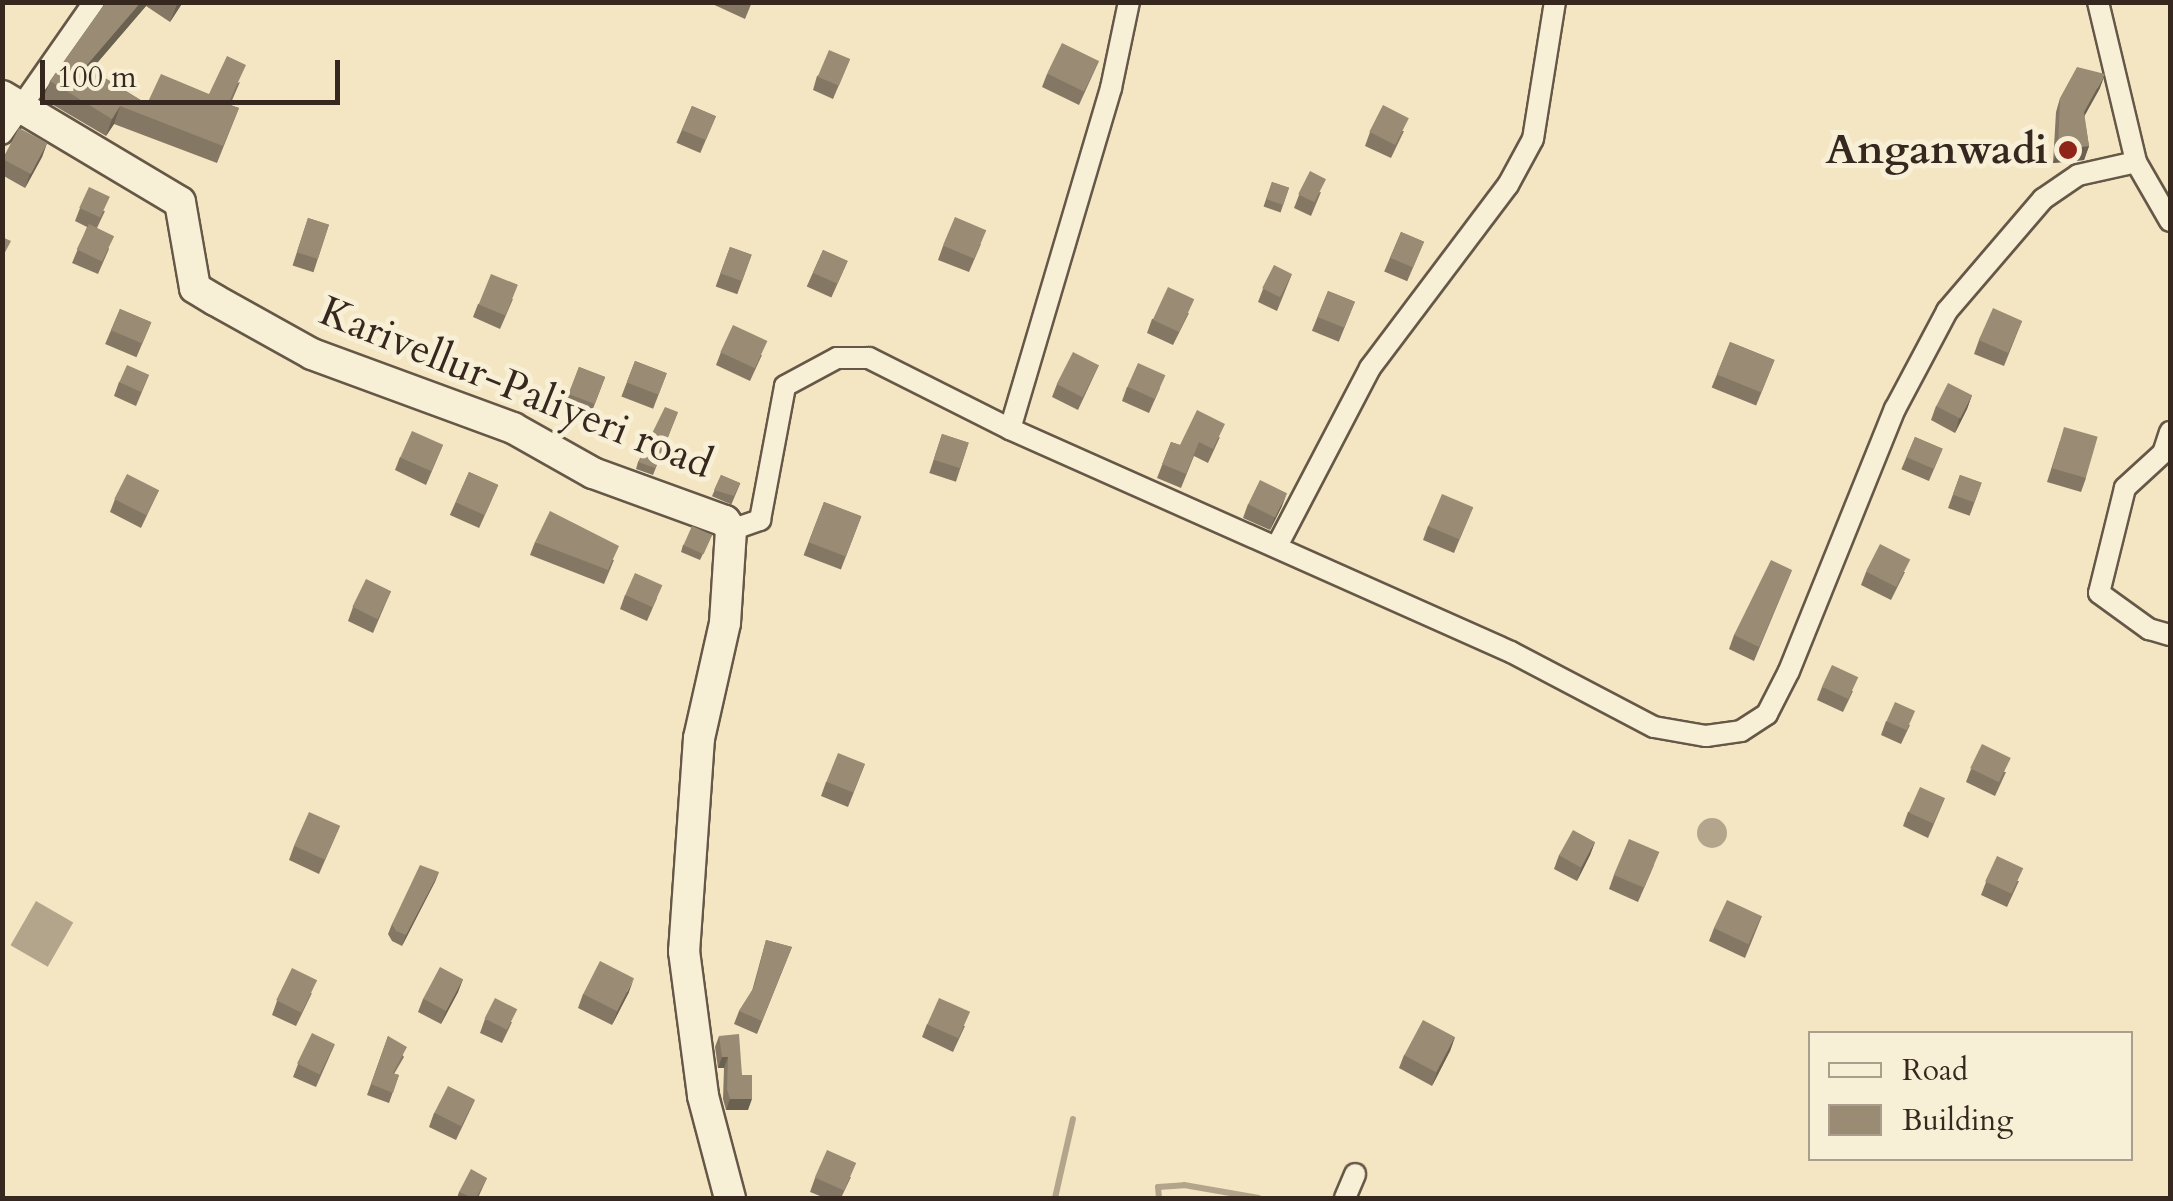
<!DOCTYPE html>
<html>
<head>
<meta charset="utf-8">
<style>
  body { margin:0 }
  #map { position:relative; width:2173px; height:1201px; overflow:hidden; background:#f4e6c2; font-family:Cardo,serif }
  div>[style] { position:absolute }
  .water>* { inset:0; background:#b3a58b; transform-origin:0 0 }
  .round { border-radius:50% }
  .stream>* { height:6px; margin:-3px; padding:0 3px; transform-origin:3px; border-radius:3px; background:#b3a58b }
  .roads { filter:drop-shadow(2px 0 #665848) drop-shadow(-2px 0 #665848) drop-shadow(0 2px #665848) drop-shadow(0 -2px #665848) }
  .street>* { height:20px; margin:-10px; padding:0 10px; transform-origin:10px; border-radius:10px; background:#f8efd7 }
  .secondary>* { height:30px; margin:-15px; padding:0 15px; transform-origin:15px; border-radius:15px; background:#f8efd7 }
  .wall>* { inset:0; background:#847864; transform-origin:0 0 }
  .shaded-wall>* { inset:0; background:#6b6151 }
  .building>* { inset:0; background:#998b74; transform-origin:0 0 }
  .dots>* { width:28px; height:28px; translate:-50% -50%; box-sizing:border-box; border:5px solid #f8efd7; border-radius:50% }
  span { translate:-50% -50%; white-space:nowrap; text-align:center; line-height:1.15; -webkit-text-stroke:10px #f8efd7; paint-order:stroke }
  .poi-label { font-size:42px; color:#36281f; font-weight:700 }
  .right { translate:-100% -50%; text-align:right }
  .street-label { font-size:42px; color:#36281f }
  .frame { position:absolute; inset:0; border:5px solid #36281f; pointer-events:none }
  .legend { position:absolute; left:1808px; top:1031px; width:325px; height:130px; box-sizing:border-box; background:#f8efd7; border:2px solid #aa9f8d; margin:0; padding:12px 18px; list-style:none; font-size:30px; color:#36281f }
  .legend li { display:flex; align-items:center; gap:20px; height:50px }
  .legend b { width:50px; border:2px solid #aa9f8d }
  .scale { position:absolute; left:40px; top:60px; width:300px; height:45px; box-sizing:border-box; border:5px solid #36281f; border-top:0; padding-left:12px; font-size:30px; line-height:35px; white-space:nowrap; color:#36281f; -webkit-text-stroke:8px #f8efd7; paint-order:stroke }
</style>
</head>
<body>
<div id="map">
  <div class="water">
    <i class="round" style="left:1697px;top:818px;width:30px;height:30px"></i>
    <i style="left:36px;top:901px;width:43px;height:51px;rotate:30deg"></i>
  </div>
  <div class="stream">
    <i style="left:1055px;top:1198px;width:81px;rotate:-77.2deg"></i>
    <i style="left:1159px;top:1198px;width:11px;rotate:-95deg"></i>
    <i style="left:1158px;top:1187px;width:26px;rotate:-4deg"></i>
    <i style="left:1184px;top:1185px;width:76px;rotate:9.8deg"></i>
  </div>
  <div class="roads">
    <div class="street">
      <i style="left:2098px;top:2px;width:164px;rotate:76.6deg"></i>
      <i style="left:2136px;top:162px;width:68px;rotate:60deg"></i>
      <i style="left:2px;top:134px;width:161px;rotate:-55.1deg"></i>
      <i style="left:1010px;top:429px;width:356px;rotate:-73.5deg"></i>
      <i style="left:1111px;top:88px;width:88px;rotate:-78.2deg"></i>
      <i style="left:2170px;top:432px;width:22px;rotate:108deg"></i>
      <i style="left:2163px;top:453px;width:52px;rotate:137.4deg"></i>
      <i style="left:2125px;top:488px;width:108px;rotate:103.9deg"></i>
      <i style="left:2099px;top:593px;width:62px;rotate:35.8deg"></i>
      <i style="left:2149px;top:629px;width:22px;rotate:16deg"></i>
      <i style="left:731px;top:530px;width:31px;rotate:-19deg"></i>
      <i style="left:760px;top:520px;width:136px;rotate:-79.4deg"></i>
      <i style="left:785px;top:386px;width:59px;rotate:-28.3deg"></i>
      <i style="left:837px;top:358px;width:32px"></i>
      <i style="left:869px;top:358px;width:158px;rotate:26.7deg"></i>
      <i style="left:1010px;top:429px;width:548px;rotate:23.99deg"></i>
      <i style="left:1511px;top:652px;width:161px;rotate:27.7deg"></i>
      <i style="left:1654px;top:727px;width:53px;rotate:9.8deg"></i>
      <i style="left:1706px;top:736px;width:35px;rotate:-8deg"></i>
      <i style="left:1741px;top:731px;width:31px;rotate:-33deg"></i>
      <i style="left:1767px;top:714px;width:48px;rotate:-62.9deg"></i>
      <i style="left:1789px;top:671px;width:283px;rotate:-68deg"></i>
      <i style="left:1895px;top:409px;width:111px;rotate:-62deg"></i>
      <i style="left:1947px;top:311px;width:148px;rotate:-49.4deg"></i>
      <i style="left:2043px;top:199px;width:42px;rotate:-34.4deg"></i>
      <i style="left:2078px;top:175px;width:59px;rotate:-12.6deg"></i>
      <i style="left:1277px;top:546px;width:201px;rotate:-62.4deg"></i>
      <i style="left:1370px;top:368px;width:229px;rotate:-53deg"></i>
      <i style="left:1508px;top:185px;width:52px;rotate:-61.5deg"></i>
      <i style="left:1533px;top:139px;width:139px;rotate:-80.9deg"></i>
      <i style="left:1345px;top:1198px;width:26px;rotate:-67deg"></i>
    </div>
    <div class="secondary">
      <i style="left:2px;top:96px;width:207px;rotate:30.8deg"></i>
      <i style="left:180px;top:202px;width:87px;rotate:80.1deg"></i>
      <i style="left:195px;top:288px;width:23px;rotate:31deg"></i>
      <i style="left:215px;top:300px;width:111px;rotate:29.1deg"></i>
      <i style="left:312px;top:354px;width:214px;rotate:20.2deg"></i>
      <i style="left:513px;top:428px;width:92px;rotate:29.4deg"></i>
      <i style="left:593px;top:473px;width:140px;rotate:20deg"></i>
      <i style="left:725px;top:521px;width:11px;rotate:56deg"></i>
      <i style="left:731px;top:530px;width:93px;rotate:93.7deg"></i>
      <i style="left:725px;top:623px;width:118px;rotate:102.7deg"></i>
      <i style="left:699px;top:738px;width:214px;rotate:94deg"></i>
      <i style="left:684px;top:951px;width:146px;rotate:82.5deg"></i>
      <i style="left:703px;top:1096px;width:106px;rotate:75.2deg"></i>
    </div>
  </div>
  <div class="wall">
    <i style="clip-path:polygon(106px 2px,183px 2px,170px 22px,146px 6px,91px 70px,147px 104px,209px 94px,240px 82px,230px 105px,239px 108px,217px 163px,114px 124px,106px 136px,43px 99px,50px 81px)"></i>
    <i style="clip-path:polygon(708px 2px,752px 2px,745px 19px)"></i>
    <i style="clip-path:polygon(850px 59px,833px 99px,813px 90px,817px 76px)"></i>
    <i style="clip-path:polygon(1099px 61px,1079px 105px,1042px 87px,1047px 74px)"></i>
    <i style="clip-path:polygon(2100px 88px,2084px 116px,2089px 146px,2084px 160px,2053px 163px,2056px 112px,2060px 98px)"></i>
    <i style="left:692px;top:106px;width:26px;height:40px;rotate:23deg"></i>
    <i style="clip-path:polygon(1404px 131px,1391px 158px,1365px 146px,1370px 132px)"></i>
    <i style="clip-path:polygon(47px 143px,42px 157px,25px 188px,2px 175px,2px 157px)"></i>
    <i style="left:1272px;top:182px;width:18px;height:26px;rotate:19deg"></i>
    <i style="clip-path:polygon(1321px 192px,1311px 216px,1294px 208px,1299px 195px)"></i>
    <i style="clip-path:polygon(80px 208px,105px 211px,97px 228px,109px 249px,98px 274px,72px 263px,87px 227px,75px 221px)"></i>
    <i style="left:308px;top:218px;width:22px;height:50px;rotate:18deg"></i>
    <i style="left:1401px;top:232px;width:25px;height:43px;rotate:23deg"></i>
    <i style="clip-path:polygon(981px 244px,969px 272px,938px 260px,943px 246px)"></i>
    <i style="left:730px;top:247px;width:23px;height:42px;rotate:20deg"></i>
    <i style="left:823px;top:250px;width:27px;height:40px;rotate:24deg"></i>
    <i style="clip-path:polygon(1292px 274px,1277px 311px,1258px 302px,1263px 289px)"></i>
    <i style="left:1328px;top:291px;width:29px;height:43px;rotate:22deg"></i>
    <i style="clip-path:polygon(513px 299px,500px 329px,473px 317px,478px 304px)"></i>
    <i style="left:120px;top:309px;width:34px;height:38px;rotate:23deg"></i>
    <i style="clip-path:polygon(1189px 313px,1173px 345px,1147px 333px,1152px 319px)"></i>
    <i style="clip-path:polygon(2022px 321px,2004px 366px,1974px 354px,1979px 340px)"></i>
    <i style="left:1730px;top:342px;width:48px;height:49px;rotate:22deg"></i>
    <i style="clip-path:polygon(721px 352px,762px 355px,750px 381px,716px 365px)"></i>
    <i style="left:635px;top:361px;width:34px;height:38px;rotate:21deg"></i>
    <i style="clip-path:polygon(1099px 365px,1078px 410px,1052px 397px,1057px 384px)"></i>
    <i style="left:579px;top:367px;width:28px;height:43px;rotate:21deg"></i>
    <i style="clip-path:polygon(149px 375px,136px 406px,114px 396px,119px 382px)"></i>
    <i style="clip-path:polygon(1127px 387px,1160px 388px,1149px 413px,1122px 401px)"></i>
    <i style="clip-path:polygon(1972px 395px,1967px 409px,1955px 433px,1931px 420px,1936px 406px)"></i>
    <i style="clip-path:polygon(678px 412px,653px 475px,636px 469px,638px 462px)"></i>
    <i style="left:942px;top:434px;width:28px;height:41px;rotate:18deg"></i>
    <i style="clip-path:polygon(1220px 437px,1208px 463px,1194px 456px,1181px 488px,1157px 478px,1171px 442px,1180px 445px)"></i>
    <i style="left:1915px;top:437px;width:30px;height:35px;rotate:23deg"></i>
    <i style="clip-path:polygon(2060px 441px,2086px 478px,2081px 492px,2047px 482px)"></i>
    <i style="clip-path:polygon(443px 445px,426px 485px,395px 470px,400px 457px)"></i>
    <i style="left:469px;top:472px;width:32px;height:47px;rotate:24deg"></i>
    <i style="left:721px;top:475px;width:21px;height:23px;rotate:23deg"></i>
    <i style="left:1960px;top:475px;width:23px;height:35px;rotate:20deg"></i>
    <i style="clip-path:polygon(159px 490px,141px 528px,110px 512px,115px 499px)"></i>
    <i style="left:824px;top:502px;width:40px;height:57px;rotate:21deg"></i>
    <i style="clip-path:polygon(1248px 504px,1282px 506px,1270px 530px,1243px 518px)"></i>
    <i style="clip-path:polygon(1473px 507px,1454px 553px,1423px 540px,1428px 526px)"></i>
    <i style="clip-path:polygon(712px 535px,700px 560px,681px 552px,683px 545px)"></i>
    <i style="clip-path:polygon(535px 542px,614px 560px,604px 584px,530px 555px)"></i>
    <i style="clip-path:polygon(1792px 570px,1754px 661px,1729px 649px,1734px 635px)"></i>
    <i style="clip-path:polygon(1866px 572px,1905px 572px,1891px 600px,1861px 585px)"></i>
    <i style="clip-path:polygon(391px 591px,373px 633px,348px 621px,353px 607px)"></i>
    <i style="clip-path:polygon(625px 595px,657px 598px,647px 621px,620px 609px)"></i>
    <i style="clip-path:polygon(1822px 687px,1853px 691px,1843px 712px,1817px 700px)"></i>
    <i style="clip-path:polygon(1886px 721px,1910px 725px,1901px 744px,1881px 735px)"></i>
    <i style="clip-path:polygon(865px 764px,848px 807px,821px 796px,826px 782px)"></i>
    <i style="clip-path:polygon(1971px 769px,2006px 772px,1995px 796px,1966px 782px)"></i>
    <i style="clip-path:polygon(1945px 798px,1928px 838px,1903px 826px,1908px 812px)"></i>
    <i style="clip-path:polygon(340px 826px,319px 874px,289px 860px,294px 846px)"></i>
    <i style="clip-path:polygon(1595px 842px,1590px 855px,1577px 881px,1554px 869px,1559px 855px)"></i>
    <i style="clip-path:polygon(1654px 865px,1638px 902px,1609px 889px,1614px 875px)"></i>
    <i style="clip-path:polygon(439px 872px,402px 946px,392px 941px,388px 934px,392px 924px)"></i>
    <i style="clip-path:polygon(2019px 881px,2007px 907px,1981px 895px,1986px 882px)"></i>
    <i style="clip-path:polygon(1762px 916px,1745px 958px,1709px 941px,1714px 928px)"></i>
    <i style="clip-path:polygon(766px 940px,792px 947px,757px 1034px,734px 1024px,739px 1011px,752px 991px)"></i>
    <i style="clip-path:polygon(463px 979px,458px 992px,441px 1024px,418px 1012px,423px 999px)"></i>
    <i style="clip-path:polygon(629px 992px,612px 1025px,578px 1008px,583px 994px)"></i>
    <i style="clip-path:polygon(312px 993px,296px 1026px,272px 1015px,277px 1001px)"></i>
    <i style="clip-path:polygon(485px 1019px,512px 1022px,502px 1043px,480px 1033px)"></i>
    <i style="clip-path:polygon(927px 1024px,965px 1026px,953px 1052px,922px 1037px)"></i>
    <i style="clip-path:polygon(388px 1036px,404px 1057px,394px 1074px,399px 1075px,389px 1103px,367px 1095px)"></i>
    <i style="clip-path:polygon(719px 1036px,742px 1075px,748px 1110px,726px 1110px,723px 1099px,724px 1068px,718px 1068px,715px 1047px)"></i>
    <i style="clip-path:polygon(1455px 1037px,1450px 1051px,1432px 1086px,1399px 1068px,1404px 1055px)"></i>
    <i style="clip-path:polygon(335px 1044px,316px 1087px,293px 1077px,298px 1064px)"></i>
    <i style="clip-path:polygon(475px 1100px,456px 1140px,429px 1127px,434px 1113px)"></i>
    <i style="clip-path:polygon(851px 1177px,841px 1198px,825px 1198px,810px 1192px,815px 1178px)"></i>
    <i style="clip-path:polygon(487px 1178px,478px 1198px,457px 1198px,459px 1192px)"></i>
  </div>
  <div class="shaded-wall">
    <i style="clip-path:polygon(141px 2px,147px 2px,146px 6px,79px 84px,86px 66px)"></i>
    <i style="clip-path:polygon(178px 2px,183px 2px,170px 22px)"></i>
    <i style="clip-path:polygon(2105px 74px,2100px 88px,2079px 126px,2084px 112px)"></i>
    <i style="clip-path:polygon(120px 106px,114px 124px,106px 136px,112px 119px)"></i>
    <i style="clip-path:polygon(47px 143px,42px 157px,25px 188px,30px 174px)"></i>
    <i style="clip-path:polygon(2089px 146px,2084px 160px,2053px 163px,2058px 150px)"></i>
    <i style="clip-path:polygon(1972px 395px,1967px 409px,1955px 433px,1959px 419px)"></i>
    <i style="clip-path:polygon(1287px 493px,1282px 506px,1270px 530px,1275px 516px)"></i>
    <i style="clip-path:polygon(1595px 842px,1590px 855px,1577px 881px,1582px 867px)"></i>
    <i style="clip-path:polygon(439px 872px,435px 882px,402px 946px,406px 935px)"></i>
    <i style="clip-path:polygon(634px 978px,629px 992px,612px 1025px,617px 1012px)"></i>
    <i style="clip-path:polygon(463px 979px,458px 992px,441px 1024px,446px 1011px)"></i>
    <i style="clip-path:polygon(1455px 1037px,1450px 1051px,1432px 1086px,1437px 1072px)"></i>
    <i style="clip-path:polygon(722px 1057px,728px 1057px,724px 1068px,718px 1068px)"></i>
    <i style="clip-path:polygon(730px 1099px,752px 1099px,748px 1110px,726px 1110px)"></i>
  </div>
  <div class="building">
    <i style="clip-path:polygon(106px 2px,141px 2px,86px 66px,147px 104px,161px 74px,209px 94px,227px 56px,246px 65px,228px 104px,239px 108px,223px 146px,120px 106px,112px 119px,50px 81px)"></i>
    <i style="left:1062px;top:43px;width:41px;height:34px;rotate:26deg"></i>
    <i style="left:829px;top:50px;width:23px;height:29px;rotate:23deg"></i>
    <i style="clip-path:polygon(2077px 67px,2105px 74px,2084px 112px,2089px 146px,2058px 150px,2060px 98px)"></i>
    <i style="left:1383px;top:105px;width:29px;height:30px;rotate:27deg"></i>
    <i style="left:692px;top:106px;width:26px;height:26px;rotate:23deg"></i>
    <i style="left:19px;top:128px;width:32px;height:35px;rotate:28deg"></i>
    <i style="left:1310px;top:171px;width:18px;height:26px;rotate:27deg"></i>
    <i style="left:1272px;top:182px;width:18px;height:18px;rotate:19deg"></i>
    <i style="left:89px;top:187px;width:23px;height:23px;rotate:25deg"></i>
    <i style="left:955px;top:217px;width:34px;height:31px;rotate:23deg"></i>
    <i style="left:308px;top:218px;width:22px;height:36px;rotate:18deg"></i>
    <i style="left:89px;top:224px;width:28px;height:28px;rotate:26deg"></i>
    <i style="left:1401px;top:232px;width:25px;height:28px;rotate:23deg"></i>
    <i style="clip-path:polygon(2px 237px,11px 241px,2px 258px)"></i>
    <i style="left:730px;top:247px;width:23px;height:28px;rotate:20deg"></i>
    <i style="left:823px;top:250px;width:27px;height:25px;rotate:24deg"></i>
    <i style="left:1274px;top:265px;width:20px;height:26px;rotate:27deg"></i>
    <i style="left:491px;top:274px;width:29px;height:33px;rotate:22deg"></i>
    <i style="left:1168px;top:287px;width:29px;height:36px;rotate:25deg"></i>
    <i style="left:1328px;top:291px;width:29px;height:28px;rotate:22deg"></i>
    <i style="left:1993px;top:308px;width:32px;height:35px;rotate:24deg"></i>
    <i style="left:120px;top:309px;width:34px;height:23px;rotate:23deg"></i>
    <i style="left:733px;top:325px;width:38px;height:30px;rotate:25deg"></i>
    <i style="left:1730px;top:342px;width:48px;height:35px;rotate:22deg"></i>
    <i style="left:1073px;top:352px;width:29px;height:36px;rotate:27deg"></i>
    <i style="left:635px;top:361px;width:34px;height:23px;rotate:21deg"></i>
    <i style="left:1138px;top:363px;width:30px;height:26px;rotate:24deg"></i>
    <i style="left:127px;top:365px;width:24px;height:19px;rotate:24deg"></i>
    <i style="left:579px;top:367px;width:28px;height:29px;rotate:21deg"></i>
    <i style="left:1948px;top:383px;width:27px;height:26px;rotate:27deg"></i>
    <i style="clip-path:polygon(665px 407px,678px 412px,655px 468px,638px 462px)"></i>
    <i style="clip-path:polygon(1197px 410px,1225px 424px,1213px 449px,1199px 442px,1186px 474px,1162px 464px,1171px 442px,1180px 445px)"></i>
    <i style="left:2064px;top:427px;width:35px;height:43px;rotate:16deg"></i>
    <i style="left:412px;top:431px;width:34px;height:29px;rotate:24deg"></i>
    <i style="left:942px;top:434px;width:28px;height:27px;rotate:18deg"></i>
    <i style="left:1915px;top:437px;width:30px;height:22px;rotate:23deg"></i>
    <i style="left:469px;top:472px;width:32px;height:33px;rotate:24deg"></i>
    <i style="left:127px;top:474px;width:36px;height:28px;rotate:27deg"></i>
    <i style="clip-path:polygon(721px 475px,740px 483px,734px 496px,714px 490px)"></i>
    <i style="left:1960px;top:475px;width:23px;height:21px;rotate:20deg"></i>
    <i style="left:1260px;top:480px;width:30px;height:27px;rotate:26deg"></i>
    <i style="left:1442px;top:494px;width:34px;height:35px;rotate:23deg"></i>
    <i style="left:824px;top:502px;width:40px;height:43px;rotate:21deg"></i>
    <i style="clip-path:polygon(550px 511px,619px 546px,608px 570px,535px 542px)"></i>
    <i style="left:692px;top:526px;width:22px;height:21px;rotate:24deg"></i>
    <i style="left:1880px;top:544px;width:34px;height:31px;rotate:27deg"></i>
    <i style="clip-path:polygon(1771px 560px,1792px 570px,1759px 647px,1734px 635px)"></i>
    <i style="left:635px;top:573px;width:30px;height:24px;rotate:24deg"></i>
    <i style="left:366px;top:579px;width:28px;height:31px;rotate:26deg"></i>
    <i style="left:1832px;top:665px;width:29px;height:24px;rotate:25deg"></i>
    <i style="left:1895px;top:702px;width:22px;height:21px;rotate:24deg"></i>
    <i style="left:1982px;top:744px;width:32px;height:27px;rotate:26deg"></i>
    <i style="left:838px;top:753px;width:29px;height:31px;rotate:22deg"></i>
    <i style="left:1920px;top:787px;width:27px;height:28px;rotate:24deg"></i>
    <i style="left:309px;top:812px;width:34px;height:37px;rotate:24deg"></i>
    <i style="left:1573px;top:830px;width:25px;height:29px;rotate:29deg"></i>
    <i style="left:1629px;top:839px;width:33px;height:39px;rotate:23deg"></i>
    <i style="left:1997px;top:856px;width:29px;height:28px;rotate:25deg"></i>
    <i style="clip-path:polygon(420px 865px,439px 872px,406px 935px,396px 931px,392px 924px)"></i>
    <i style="left:1727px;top:900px;width:38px;height:31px;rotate:25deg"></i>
    <i style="clip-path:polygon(766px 940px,792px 947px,762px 1021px,739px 1011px,754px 987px)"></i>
    <i style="left:600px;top:961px;width:38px;height:37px;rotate:27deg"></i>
    <i style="left:440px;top:967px;width:26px;height:36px;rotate:28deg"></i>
    <i style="left:292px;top:968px;width:28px;height:36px;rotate:26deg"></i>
    <i style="left:495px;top:998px;width:25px;height:23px;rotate:27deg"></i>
    <i style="left:939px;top:998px;width:34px;height:29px;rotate:24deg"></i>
    <i style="left:1423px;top:1020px;width:36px;height:40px;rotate:28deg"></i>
    <i style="left:312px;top:1033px;width:25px;height:34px;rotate:26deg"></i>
    <i style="clip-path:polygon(739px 1034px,742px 1075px,752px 1075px,752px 1099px,730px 1099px,727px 1089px,728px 1057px,722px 1057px,719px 1036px)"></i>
    <i style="clip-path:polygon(388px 1036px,407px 1047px,393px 1073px,399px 1075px,393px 1093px,371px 1084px)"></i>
    <i style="left:448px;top:1086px;width:30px;height:30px;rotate:27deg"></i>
    <i style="left:827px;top:1150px;width:32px;height:30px;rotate:24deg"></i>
    <i style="clip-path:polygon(471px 1169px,487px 1178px,476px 1198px,473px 1198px,459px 1192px)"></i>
  </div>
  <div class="dots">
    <i style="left:2068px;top:150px;background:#8f2418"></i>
  </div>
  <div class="poi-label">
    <span class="right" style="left:2048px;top:150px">Anganwadi</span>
  </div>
  <div class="street-label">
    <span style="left:516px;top:388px;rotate:22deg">Karivellur-Paliyeri road</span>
  </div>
  <div class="frame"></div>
  <ul class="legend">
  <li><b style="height:12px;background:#f8efd7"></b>Road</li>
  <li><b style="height:28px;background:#998b74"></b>Building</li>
  </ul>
  <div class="scale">100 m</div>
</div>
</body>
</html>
